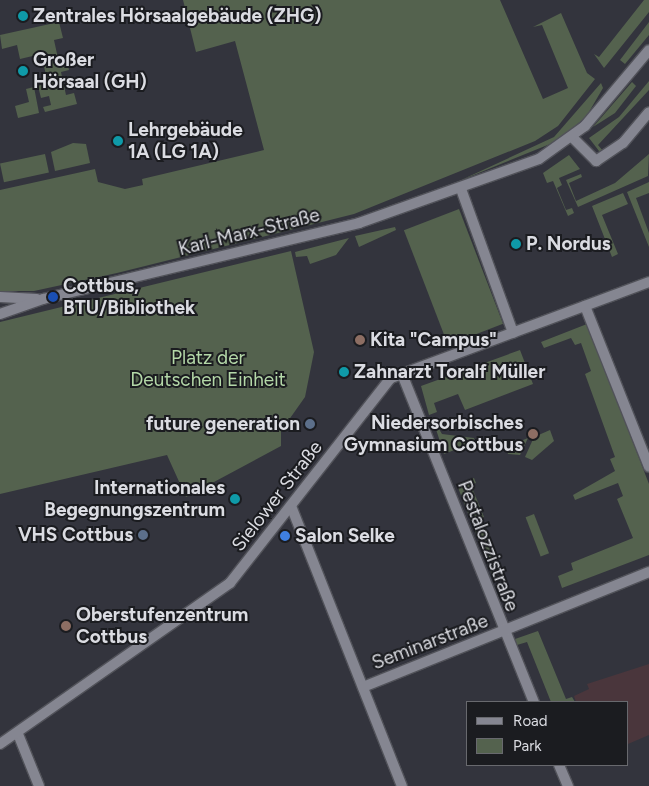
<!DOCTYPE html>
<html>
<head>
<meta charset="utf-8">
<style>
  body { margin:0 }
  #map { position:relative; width:649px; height:786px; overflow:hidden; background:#33343d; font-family:Figtree,sans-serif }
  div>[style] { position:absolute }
  .industrial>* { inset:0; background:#4a363c }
  .green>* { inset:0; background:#54624e; transform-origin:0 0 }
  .roads { filter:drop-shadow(1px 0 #515259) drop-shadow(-1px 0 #515259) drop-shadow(0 1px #515259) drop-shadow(0 -1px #515259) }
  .minor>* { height:10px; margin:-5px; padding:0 5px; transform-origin:5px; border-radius:5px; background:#858691 }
  .tertiary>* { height:10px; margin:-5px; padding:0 5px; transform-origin:5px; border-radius:5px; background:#858691 }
  .dots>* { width:14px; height:14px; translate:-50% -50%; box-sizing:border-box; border:2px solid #1b1c20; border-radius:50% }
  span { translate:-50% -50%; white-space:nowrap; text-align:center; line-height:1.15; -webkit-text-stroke:4px #1b1c20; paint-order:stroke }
  .poi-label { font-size:19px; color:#dbdce2; font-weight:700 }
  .left { translate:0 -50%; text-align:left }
  .right { translate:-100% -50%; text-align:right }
  .street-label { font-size:19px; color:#dbdce2 }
  .park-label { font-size:19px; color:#b4d8a8 }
  .legend { position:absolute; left:466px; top:701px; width:162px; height:65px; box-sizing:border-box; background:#1b1c20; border:1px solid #68696e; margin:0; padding:6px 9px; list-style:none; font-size:15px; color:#dbdce2 }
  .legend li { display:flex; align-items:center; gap:10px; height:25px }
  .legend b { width:25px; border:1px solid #68696e }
</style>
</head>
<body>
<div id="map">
  <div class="industrial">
    <i style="clip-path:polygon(649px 664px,649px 735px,628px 744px,628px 702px,576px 702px,574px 696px,589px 689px,587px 684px)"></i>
  </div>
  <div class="green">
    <i style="clip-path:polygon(183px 0,500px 0,543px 99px,568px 88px,542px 25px,533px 27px,561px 13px,587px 73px,595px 79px,558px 126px,535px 141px,354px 214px,117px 273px,34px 291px,0 291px,0 190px,95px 169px,98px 182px,125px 189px,143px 185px,142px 179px,264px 150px,235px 41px,196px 52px)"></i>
    <i style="clip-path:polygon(644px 0,649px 0,649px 12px,604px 68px,594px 54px,599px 57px)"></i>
    <i style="clip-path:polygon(59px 22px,63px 38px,54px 40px,59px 63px,67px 61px,69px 70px,61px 72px,66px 95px,74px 93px,77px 104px,45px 112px,43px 107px,51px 105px,49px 96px,41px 98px,38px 86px,48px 83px,41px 54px,20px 59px,17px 45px,2px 49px,0 35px)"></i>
    <i style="clip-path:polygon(649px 22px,649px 35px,625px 64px,620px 60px)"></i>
    <i style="clip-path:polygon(649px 81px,649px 90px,598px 145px,603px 151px,599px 151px,589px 138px,619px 117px)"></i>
    <i style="clip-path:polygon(632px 82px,636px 86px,615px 113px,593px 127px)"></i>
    <i style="clip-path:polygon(601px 83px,603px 88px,586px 117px,555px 142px,459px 181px,554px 137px)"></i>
    <i style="clip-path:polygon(34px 87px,39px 113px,18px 118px,15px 106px,29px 102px,26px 89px)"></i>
    <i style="clip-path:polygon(73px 143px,86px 144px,90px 163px,55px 171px,51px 152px)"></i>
    <i style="left:45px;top:154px;width:19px;height:46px;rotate:78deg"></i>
    <i style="clip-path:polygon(649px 154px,648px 176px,578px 207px,566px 180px,581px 174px,582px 177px,569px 183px,576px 201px,615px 183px)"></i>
    <i style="clip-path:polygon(569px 155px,580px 169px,559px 178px,562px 185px,557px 188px,566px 210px,572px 208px,574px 213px,568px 216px,553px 181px,547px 183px,543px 173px)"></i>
    <i style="clip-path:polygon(649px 182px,649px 193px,636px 198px,649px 233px,649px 247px,627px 192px)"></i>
    <i style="clip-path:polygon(623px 193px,628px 204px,602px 215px,618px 254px,612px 257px,592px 206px)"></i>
    <i style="left:459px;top:209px;width:123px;height:59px;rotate:69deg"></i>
    <i style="clip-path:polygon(395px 227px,396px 230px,359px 247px,355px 236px)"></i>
    <i style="clip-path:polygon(349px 238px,336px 255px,310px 264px,307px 256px,296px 257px,295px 252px)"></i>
    <i style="clip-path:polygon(291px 251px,314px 352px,305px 397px,281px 431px,281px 446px,186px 497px,167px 455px,0 494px,0 322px)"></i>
    <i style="clip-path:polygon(587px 324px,649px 484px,649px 555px,562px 588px,558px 576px,573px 570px,571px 563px,633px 538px,617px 499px,623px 496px,618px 483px,575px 500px,573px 495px,615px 471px,610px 459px,615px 457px,585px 374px,591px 371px,581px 343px,575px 345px,571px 338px,544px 348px,541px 342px)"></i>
    <i style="clip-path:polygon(520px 350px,533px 384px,465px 410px,458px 394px,434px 403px,437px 412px,429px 415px,421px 386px)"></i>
    <i style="clip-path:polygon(432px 417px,442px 434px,474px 438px,475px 442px,444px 454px)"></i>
    <i style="clip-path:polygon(550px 430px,554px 441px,532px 460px,525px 457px,534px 437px)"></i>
    <i style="clip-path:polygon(528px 438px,520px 455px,508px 454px,506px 447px)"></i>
    <i style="clip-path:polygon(474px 478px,476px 483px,471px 485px,484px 517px,480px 519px,501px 571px,492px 575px,457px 485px)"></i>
    <i style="left:534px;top:514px;width:42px;height:9px;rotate:69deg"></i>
    <i style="clip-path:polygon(538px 631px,566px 699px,572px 697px,575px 702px,551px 702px,527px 642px,517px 645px,515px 639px)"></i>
  </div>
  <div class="roads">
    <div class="minor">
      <i style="left:573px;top:138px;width:33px;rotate:45deg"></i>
      <i style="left:596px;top:161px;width:32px;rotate:-34deg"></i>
      <i style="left:623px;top:143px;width:40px;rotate:-50deg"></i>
      <i style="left:461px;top:189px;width:153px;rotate:70.1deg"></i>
      <i style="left:585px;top:306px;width:173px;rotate:68.3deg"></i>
      <i style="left:402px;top:374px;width:354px;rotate:68.1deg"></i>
      <i style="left:291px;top:506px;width:301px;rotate:68.4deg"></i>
      <i style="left:363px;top:687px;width:308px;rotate:-21.9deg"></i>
      <i style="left:18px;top:734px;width:56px;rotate:68deg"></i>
      <i style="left:0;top:744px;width:281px;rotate:-35deg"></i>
      <i style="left:230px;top:583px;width:261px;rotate:-51.9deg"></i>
      <i style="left:391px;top:378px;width:275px;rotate:-20.4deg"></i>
      <i style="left:559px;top:765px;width:23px;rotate:67deg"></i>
    </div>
    <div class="tertiary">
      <i style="left:0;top:297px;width:37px;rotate:3deg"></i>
      <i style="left:0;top:314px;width:46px;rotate:-19.2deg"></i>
      <i style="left:43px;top:299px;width:325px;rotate:-13.5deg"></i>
      <i style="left:359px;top:223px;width:191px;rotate:-19.6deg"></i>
      <i style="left:539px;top:159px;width:57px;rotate:-35.7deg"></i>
      <i style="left:585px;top:126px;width:99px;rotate:-49.9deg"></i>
    </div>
  </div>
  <div class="dots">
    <i style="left:23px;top:16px;background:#0f9aa8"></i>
    <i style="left:23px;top:71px;background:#0f9aa8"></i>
    <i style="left:118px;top:141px;background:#0f9aa8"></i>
    <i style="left:516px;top:244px;background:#0f9aa8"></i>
    <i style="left:53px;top:297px;background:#1a4fb4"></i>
    <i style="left:360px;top:340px;background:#8d6e63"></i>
    <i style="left:344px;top:372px;background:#0f9aa8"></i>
    <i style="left:310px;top:424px;background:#5c6f8a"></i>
    <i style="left:533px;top:434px;background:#8d6e63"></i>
    <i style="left:235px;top:499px;background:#0f9aa8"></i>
    <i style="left:143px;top:535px;background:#5c6f8a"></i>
    <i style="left:285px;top:536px;background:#3f7fe0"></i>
    <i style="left:66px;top:626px;background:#8d6e63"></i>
  </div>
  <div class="poi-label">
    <span class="left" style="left:33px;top:16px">Zentrales Hörsaalgebäude (ZHG)</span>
    <span class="left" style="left:33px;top:71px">Großer<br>Hörsaal (GH)</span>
    <span class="left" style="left:128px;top:141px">Lehrgebäude<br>1A (LG 1A)</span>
    <span class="left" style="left:526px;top:244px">P. Nordus</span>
    <span class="left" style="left:63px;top:297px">Cottbus,<br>BTU/Bibliothek</span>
    <span class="left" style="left:370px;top:340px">Kita "Campus"</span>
    <span class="left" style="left:354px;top:372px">Zahnarzt Toralf Müller</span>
    <span class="right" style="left:523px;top:434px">Niedersorbisches<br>Gymnasium Cottbus</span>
    <span class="right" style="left:300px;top:424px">future generation</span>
    <span class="right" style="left:225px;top:499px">Internationales<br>Begegnungszentrum</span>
    <span class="right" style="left:133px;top:535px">VHS Cottbus</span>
    <span class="left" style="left:295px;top:536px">Salon Selke</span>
    <span class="left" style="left:76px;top:626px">Oberstufenzentrum<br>Cottbus</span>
  </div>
  <div class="street-label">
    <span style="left:249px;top:232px;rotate:-14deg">Karl-Marx-Straße</span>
    <span style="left:277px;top:496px;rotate:-52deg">Sielower Straße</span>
    <span style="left:488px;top:546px;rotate:69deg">Pestalozzistraße</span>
    <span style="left:430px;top:642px;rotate:-21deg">Seminarstraße</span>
  </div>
  <div class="park-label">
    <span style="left:208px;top:369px">Platz der<br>Deutschen Einheit</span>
  </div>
  <ul class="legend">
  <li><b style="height:6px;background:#858691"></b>Road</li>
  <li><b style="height:14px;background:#54624e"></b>Park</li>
  </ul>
</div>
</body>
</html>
